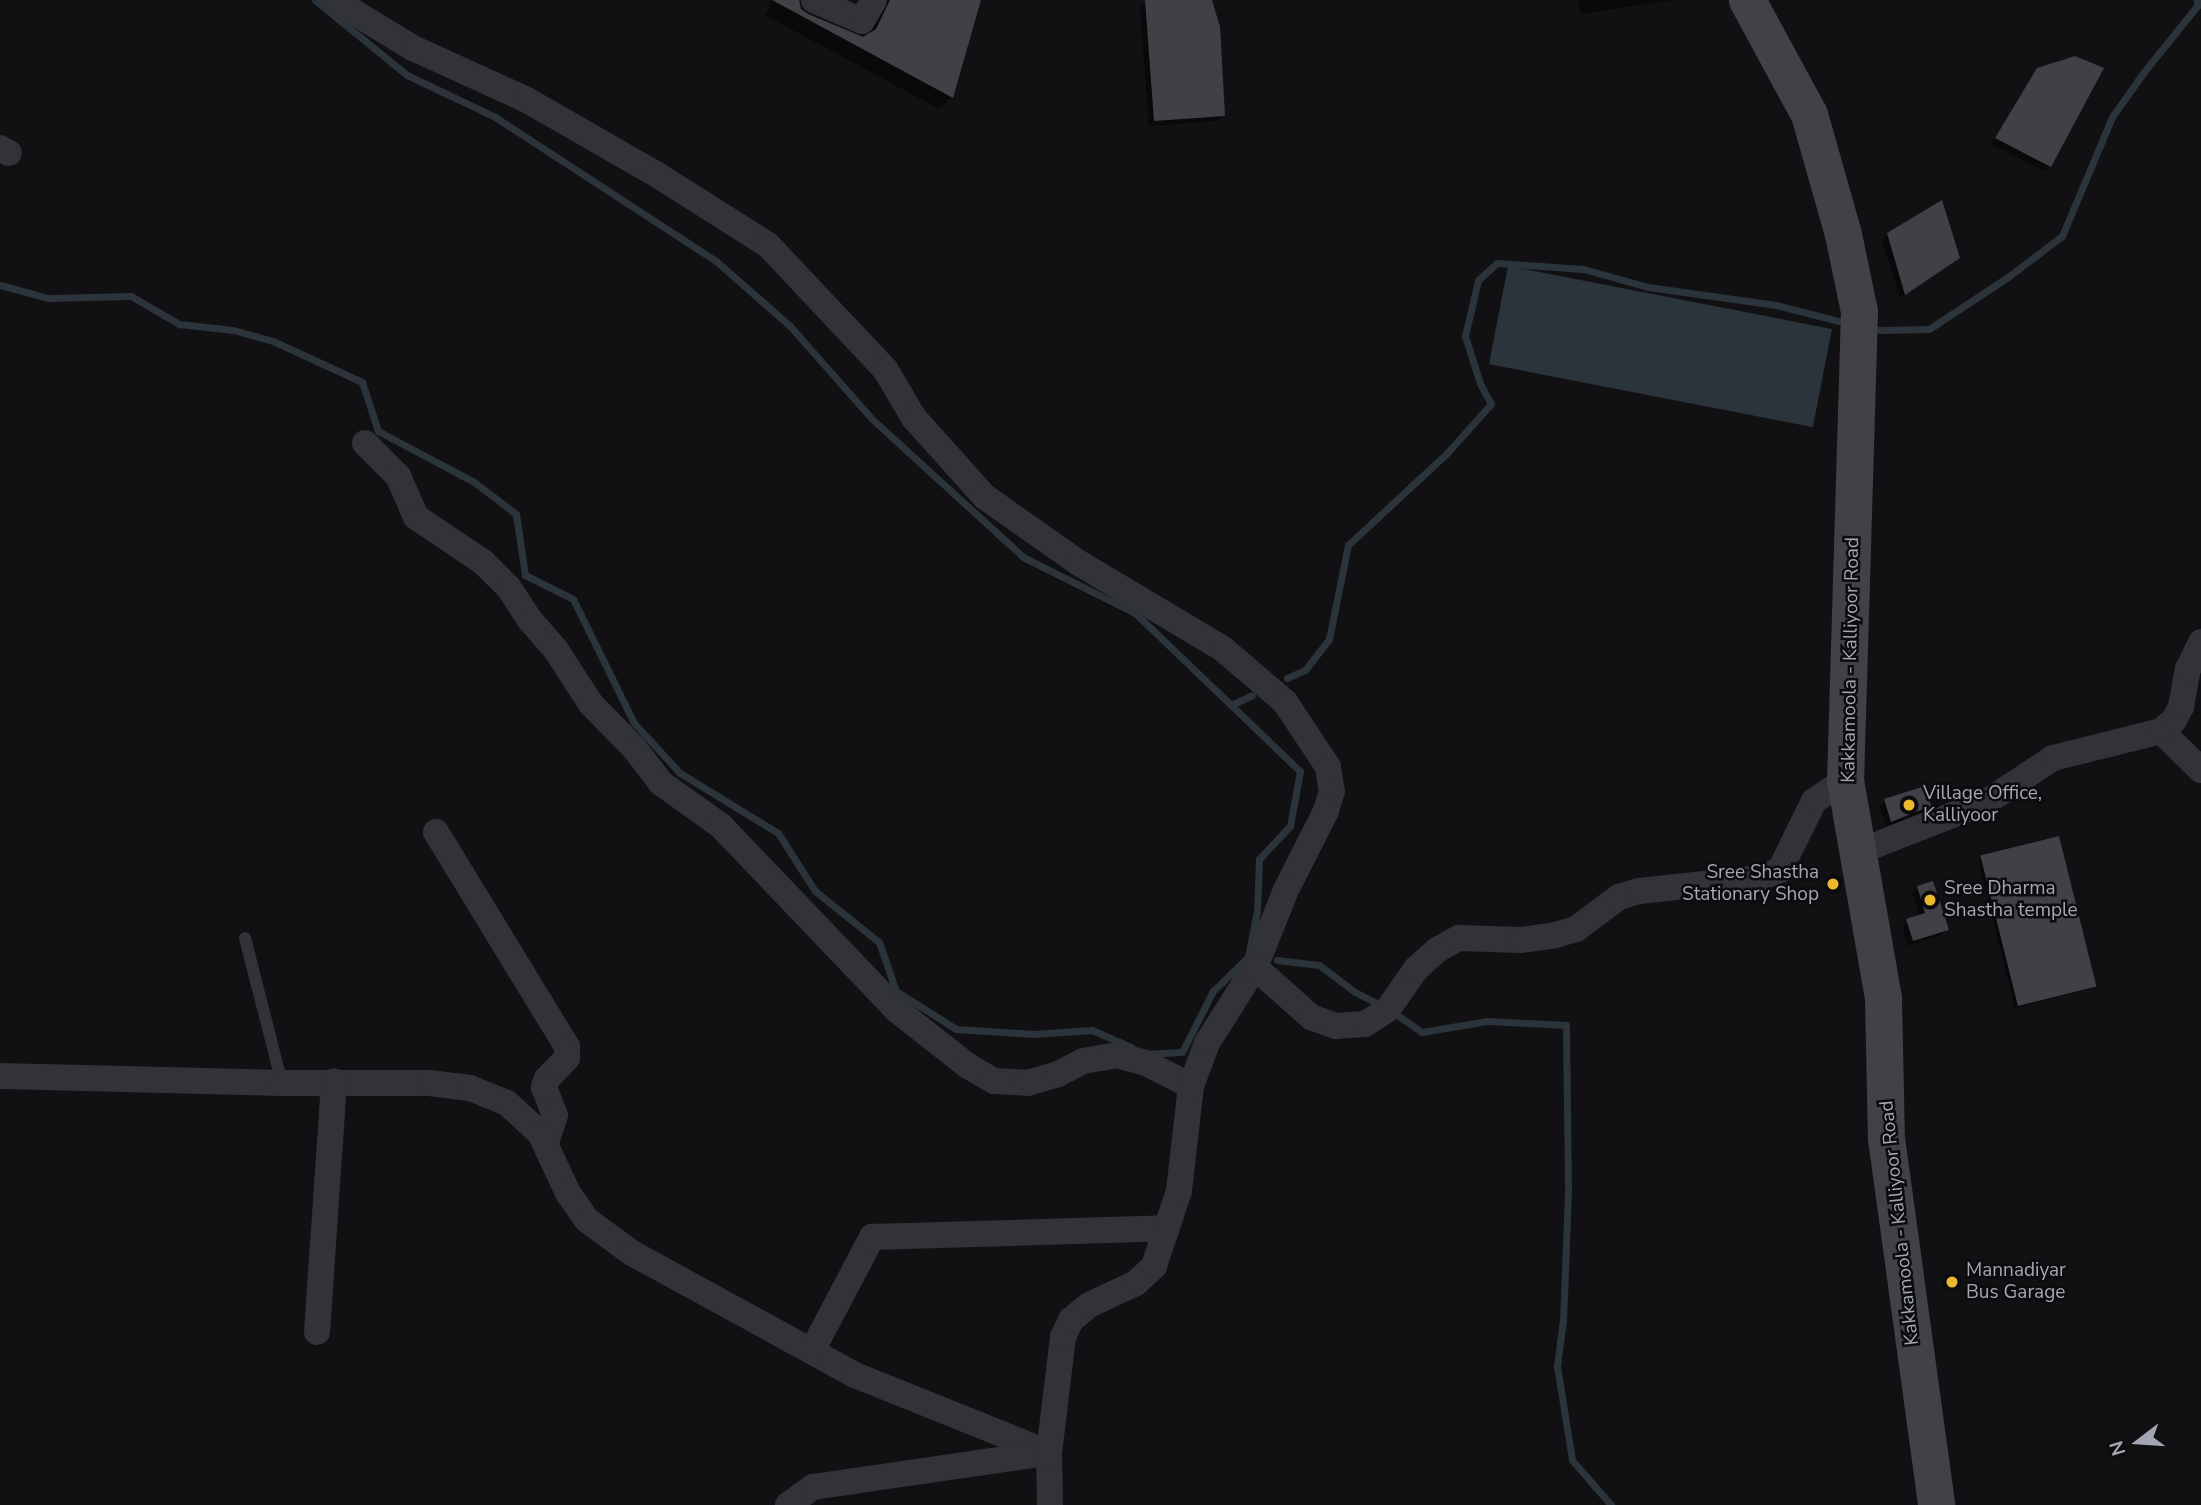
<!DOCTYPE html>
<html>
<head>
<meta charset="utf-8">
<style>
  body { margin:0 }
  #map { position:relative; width:2201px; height:1505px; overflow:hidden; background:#111113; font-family:"Nunito Sans",sans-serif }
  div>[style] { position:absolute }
  .water>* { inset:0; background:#2b333b; transform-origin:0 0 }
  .shadow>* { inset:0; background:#0007 }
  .stream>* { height:7px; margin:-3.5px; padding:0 3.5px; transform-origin:3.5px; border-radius:3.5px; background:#2b333b }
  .building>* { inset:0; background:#404146; transform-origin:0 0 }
  .service>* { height:12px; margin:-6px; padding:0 6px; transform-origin:6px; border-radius:6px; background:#323338 }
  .minor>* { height:26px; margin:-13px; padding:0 13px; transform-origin:13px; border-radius:13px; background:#323338 }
  .secondary>* { height:37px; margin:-18.5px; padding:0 18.5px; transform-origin:18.5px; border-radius:18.5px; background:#404248 }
  .dots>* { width:19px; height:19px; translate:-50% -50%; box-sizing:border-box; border:4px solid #0c0c0e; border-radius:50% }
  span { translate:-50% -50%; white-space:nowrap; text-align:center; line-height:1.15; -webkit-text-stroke:5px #0c0c0e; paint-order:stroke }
  .street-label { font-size:19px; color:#a3a7b3 }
  .poi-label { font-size:19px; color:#a3a7b3 }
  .left { translate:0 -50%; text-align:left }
  .right { translate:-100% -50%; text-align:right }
  .north { position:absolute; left:2103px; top:1407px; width:70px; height:70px; -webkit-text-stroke:5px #0c0c0e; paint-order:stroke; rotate:253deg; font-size:19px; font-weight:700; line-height:28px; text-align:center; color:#a3a7b3 }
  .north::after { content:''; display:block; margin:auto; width:24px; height:32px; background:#a3a7b3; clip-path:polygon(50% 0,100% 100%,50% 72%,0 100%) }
</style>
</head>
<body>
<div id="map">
  <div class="water">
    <i style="left:1508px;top:266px;width:330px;height:100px;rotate:11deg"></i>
  </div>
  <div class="shadow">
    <i style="clip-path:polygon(772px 0,797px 0,807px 16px,863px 39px,868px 36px,878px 14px,870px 0,979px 0,951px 98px,939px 109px,765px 15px)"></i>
    <i style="clip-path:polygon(1150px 0,1210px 0,1224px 116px,1218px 121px,1149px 126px,1140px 7px)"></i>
    <i style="clip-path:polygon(1578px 0,1673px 0,1581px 14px)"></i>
    <i style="clip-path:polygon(2038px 70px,2050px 166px,2044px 171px,1991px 144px)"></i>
    <i style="clip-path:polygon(1888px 235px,1952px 263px,1900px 298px,1882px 240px)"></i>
    <i style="clip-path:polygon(1885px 800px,1929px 806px,1923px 812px,1886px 826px,1880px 806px)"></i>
    <i style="clip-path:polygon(1980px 858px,2095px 986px,2093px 988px,2015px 1008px,1978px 860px)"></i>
    <i style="clip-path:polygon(1918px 888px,1947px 930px,1941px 935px,1908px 946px,1902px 926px,1920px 917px,1912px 894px)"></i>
  </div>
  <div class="stream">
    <i style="left:315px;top:0;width:119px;rotate:39.2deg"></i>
    <i style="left:407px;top:75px;width:98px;rotate:25.5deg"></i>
    <i style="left:495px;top:117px;width:264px;rotate:33.1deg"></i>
    <i style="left:716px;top:261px;width:98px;rotate:41.3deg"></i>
    <i style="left:790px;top:326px;width:123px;rotate:48.6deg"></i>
    <i style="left:871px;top:418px;width:206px;rotate:42.4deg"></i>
    <i style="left:1023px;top:557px;width:125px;rotate:26.6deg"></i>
    <i style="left:1135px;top:613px;width:228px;rotate:43.8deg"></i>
    <i style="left:1300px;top:771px;width:56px;rotate:100.3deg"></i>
    <i style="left:1290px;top:826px;width:45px;rotate:133.2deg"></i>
    <i style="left:1259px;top:859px;width:52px;rotate:92.2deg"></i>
    <i style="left:1257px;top:911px;width:47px;rotate:101.1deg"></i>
    <i style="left:1248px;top:957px;width:49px;rotate:135.8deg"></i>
    <i style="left:1213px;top:991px;width:68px;rotate:116.9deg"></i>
    <i style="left:1182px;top:1052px;width:33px;rotate:177deg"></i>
    <i style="left:0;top:285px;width:50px;rotate:15.2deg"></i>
    <i style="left:48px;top:298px;width:83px;rotate:-1.4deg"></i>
    <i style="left:131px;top:296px;width:56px;rotate:30.3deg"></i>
    <i style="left:179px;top:324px;width:54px;rotate:6.3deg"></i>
    <i style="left:233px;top:330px;width:41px;rotate:15.4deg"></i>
    <i style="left:273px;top:341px;width:98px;rotate:24.7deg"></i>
    <i style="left:362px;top:382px;width:52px;rotate:71.9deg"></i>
    <i style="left:378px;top:431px;width:109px;rotate:28deg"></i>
    <i style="left:474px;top:482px;width:53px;rotate:37.3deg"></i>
    <i style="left:516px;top:514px;width:62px;rotate:81.6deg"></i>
    <i style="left:525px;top:575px;width:54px;rotate:26.6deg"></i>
    <i style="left:573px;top:599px;width:138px;rotate:63.8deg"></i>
    <i style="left:634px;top:723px;width:68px;rotate:47.4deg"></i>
    <i style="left:680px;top:773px;width:115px;rotate:31.5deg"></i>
    <i style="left:778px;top:833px;width:69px;rotate:57.5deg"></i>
    <i style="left:815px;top:891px;width:82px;rotate:38.6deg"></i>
    <i style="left:879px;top:942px;width:52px;rotate:70.9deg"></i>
    <i style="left:896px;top:991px;width:71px;rotate:32.3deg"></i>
    <i style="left:956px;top:1029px;width:77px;rotate:3.7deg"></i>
    <i style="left:1033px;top:1034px;width:59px;rotate:-3.9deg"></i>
    <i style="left:1092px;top:1030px;width:43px;rotate:23.6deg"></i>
    <i style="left:1879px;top:330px;width:50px;rotate:-1.1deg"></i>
    <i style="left:1929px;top:329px;width:95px;rotate:-33.4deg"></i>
    <i style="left:2008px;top:277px;width:68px;rotate:-37.2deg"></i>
    <i style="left:2062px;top:236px;width:129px;rotate:-67.2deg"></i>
    <i style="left:2112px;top:117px;width:54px;rotate:-54.8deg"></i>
    <i style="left:2143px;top:73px;width:86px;rotate:-51.1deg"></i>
    <i style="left:2197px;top:6px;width:6px;rotate:-90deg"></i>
    <i style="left:1287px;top:678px;width:20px;rotate:-24deg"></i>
    <i style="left:1305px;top:670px;width:39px;rotate:-52deg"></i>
    <i style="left:1329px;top:639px;width:96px;rotate:-78.6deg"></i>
    <i style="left:1348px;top:545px;width:135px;rotate:-42.9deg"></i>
    <i style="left:1447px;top:453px;width:66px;rotate:-48.1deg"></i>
    <i style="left:1491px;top:404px;width:24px;rotate:-118deg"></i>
    <i style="left:1480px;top:383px;width:49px;rotate:-107.7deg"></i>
    <i style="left:1465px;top:336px;width:57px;rotate:-76.9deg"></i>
    <i style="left:1478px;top:280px;width:25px;rotate:-42deg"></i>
    <i style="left:1497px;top:263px;width:86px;rotate:4deg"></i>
    <i style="left:1583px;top:269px;width:67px;rotate:15.5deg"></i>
    <i style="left:1648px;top:287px;width:129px;rotate:8deg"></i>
    <i style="left:1776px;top:305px;width:65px;rotate:14.3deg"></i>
    <i style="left:1231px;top:705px;width:23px;rotate:-25deg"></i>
    <i style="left:1277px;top:960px;width:42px;rotate:6.8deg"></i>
    <i style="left:1319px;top:965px;width:45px;rotate:36.9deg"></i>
    <i style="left:1355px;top:992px;width:30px;rotate:27deg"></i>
    <i style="left:1393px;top:1012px;width:35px;rotate:35deg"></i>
    <i style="left:1422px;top:1032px;width:66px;rotate:-9.6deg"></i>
    <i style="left:1487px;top:1021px;width:79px;rotate:2.9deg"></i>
    <i style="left:1566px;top:1025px;width:167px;rotate:89.3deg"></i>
    <i style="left:1568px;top:1192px;width:128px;rotate:92.2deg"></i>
    <i style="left:1563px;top:1320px;width:46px;rotate:97.4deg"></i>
    <i style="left:1557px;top:1366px;width:95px;rotate:80.9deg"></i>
    <i style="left:1572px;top:1460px;width:60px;rotate:49.1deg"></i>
  </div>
  <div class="building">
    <i style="clip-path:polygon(772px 0,799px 0,801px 9px,808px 14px,863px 37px,876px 29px,890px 0,981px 0,953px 98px)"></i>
    <i style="clip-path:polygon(1145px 0,1212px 0,1220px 27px,1225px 116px,1154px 121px)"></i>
    <i style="clip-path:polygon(2075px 56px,2104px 68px,2051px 167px,1995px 138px,2037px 68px)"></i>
    <i style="clip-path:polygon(1942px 200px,1960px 258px,1905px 295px,1887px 233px)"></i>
    <i style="clip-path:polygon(1925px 786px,1931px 806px,1891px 822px,1884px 799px)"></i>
    <i style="left:2059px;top:836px;width:155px;height:81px;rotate:76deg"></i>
    <i style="clip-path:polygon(1933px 881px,1949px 930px,1913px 941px,1906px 919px,1925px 913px,1917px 886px)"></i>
  </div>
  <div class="service">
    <i style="left:245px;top:938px;width:150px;rotate:75.7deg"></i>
  </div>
  <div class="minor">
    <i style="left:334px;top:0;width:92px;rotate:31.3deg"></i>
    <i style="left:413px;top:48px;width:125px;rotate:24.5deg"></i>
    <i style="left:527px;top:100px;width:152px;rotate:29.9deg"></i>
    <i style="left:659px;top:176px;width:129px;rotate:32.3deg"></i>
    <i style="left:768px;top:245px;width:170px;rotate:46.7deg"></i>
    <i style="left:885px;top:369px;width:57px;rotate:59.4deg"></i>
    <i style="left:914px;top:418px;width:106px;rotate:48.1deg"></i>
    <i style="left:985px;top:497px;width:115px;rotate:35.1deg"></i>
    <i style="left:1079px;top:563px;width:168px;rotate:30.8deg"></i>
    <i style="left:1223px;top:649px;width:82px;rotate:40.5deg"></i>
    <i style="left:1285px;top:702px;width:78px;rotate:56.5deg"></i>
    <i style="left:1328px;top:767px;width:24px;rotate:81deg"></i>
    <i style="left:1332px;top:791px;width:21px;rotate:107deg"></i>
    <i style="left:1326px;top:811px;width:89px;rotate:116.9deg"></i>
    <i style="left:1286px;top:890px;width:83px;rotate:111.9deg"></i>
    <i style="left:814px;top:0;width:52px;rotate:23.6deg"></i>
    <i style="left:862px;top:21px;width:24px;rotate:-60deg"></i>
    <i style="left:0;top:148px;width:10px;rotate:29deg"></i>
    <i style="left:365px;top:443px;width:47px;rotate:45deg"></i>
    <i style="left:398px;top:476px;width:45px;rotate:66.3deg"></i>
    <i style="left:416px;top:517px;width:81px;rotate:33.9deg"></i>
    <i style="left:483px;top:562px;width:37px;rotate:45deg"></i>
    <i style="left:509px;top:588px;width:38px;rotate:57deg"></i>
    <i style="left:530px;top:620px;width:40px;rotate:49deg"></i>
    <i style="left:556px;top:650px;width:64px;rotate:57.1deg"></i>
    <i style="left:591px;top:704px;width:63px;rotate:45.6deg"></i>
    <i style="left:635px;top:749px;width:43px;rotate:52.6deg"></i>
    <i style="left:661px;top:783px;width:74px;rotate:35.6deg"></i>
    <i style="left:721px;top:826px;width:256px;rotate:46.3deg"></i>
    <i style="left:898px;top:1011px;width:89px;rotate:38.2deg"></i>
    <i style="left:968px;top:1066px;width:30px;rotate:30deg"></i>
    <i style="left:994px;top:1081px;width:33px;rotate:3deg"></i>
    <i style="left:1027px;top:1083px;width:32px;rotate:-16deg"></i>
    <i style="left:1058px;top:1074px;width:28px;rotate:-27deg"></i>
    <i style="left:1083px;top:1061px;width:34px;rotate:-10deg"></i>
    <i style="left:1116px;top:1055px;width:31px;rotate:15deg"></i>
    <i style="left:1146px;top:1063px;width:51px;rotate:27.1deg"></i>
    <i style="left:2161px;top:731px;width:56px;rotate:44.3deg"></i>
    <i style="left:436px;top:832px;width:252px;rotate:58.6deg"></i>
    <i style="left:567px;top:1047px;width:11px;rotate:90deg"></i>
    <i style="left:567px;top:1058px;width:29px;rotate:134deg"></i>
    <i style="left:547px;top:1079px;width:9px;rotate:111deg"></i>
    <i style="left:544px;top:1087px;width:30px;rotate:69deg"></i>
    <i style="left:555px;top:1115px;width:28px;rotate:108deg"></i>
    <i style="left:1858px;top:852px;width:140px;rotate:-21.4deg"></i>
    <i style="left:1988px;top:801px;width:78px;rotate:-33.5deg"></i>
    <i style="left:2053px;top:758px;width:111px;rotate:-14deg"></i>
    <i style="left:2161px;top:731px;width:17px;rotate:-40deg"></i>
    <i style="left:2174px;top:720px;width:15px;rotate:-62deg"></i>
    <i style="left:2181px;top:707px;width:39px;rotate:-80deg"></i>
    <i style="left:2188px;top:669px;width:30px;rotate:-64deg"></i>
    <i style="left:0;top:1076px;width:282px;rotate:1.4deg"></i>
    <i style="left:282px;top:1083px;width:147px"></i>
    <i style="left:429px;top:1083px;width:41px;rotate:7deg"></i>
    <i style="left:470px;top:1088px;width:40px;rotate:22deg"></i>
    <i style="left:507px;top:1103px;width:45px;rotate:42.3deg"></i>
    <i style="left:540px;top:1133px;width:66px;rotate:65deg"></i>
    <i style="left:568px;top:1193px;width:33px;rotate:55deg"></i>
    <i style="left:587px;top:1220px;width:56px;rotate:36.3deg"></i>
    <i style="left:632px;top:1253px;width:254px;rotate:28.7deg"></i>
    <i style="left:855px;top:1375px;width:209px;rotate:21.9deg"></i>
    <i style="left:317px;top:1332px;width:251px;rotate:-86.1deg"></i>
    <i style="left:813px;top:1349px;width:127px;rotate:-62.2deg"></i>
    <i style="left:872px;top:1237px;width:295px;rotate:-1.7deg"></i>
    <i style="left:788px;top:1505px;width:31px;rotate:-36deg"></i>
    <i style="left:813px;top:1487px;width:236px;rotate:-8.3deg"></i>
    <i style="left:1050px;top:1505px;width:52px;rotate:-91.1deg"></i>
    <i style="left:1049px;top:1453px;width:117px;rotate:-83.1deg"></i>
    <i style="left:1063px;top:1337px;width:19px;rotate:-65deg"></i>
    <i style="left:1071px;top:1320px;width:23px;rotate:-40deg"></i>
    <i style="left:1089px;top:1305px;width:52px;rotate:-25.1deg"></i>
    <i style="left:1136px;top:1283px;width:25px;rotate:-43deg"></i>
    <i style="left:1154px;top:1266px;width:79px;rotate:-71.6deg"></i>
    <i style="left:1179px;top:1191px;width:106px;rotate:-83.5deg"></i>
    <i style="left:1191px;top:1086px;width:46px;rotate:-69.6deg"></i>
    <i style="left:1207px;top:1043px;width:90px;rotate:-57.7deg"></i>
    <i style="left:1255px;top:967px;width:75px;rotate:41.8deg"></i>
    <i style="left:1311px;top:1017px;width:27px;rotate:20deg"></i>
    <i style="left:1336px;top:1026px;width:29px;rotate:-4deg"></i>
    <i style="left:1365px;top:1024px;width:27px;rotate:-33deg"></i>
    <i style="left:1388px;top:1009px;width:49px;rotate:-55deg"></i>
    <i style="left:1416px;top:969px;width:28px;rotate:-42deg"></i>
    <i style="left:1437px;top:950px;width:25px;rotate:-29deg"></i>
    <i style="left:1459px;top:938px;width:62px;rotate:1.8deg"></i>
    <i style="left:1521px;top:940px;width:34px;rotate:-8deg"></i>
    <i style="left:1555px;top:935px;width:22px;rotate:-16deg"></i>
    <i style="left:1576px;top:929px;width:54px;rotate:-36.7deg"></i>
    <i style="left:1619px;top:897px;width:21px;rotate:-17deg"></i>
    <i style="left:1639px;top:891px;width:122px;rotate:-6.1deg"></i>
    <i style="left:1760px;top:878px;width:22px;rotate:-22deg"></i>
    <i style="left:1780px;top:870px;width:77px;rotate:-63.8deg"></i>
    <i style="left:1814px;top:801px;width:37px;rotate:-34deg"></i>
  </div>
  <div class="secondary">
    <i style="left:1747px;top:0;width:130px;rotate:61.5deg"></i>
    <i style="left:1809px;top:114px;width:125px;rotate:74.2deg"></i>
    <i style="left:1843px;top:234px;width:79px;rotate:78.3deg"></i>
    <i style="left:1859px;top:311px;width:469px;rotate:91.7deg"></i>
    <i style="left:1845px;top:780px;width:221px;rotate:80.1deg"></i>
    <i style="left:1883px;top:998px;width:140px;rotate:88.8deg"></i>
    <i style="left:1886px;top:1138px;width:370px;rotate:82.2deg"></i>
  </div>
  <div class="dots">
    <i style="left:1909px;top:805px;background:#ecb830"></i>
    <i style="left:1833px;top:884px;background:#ecb830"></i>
    <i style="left:1930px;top:900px;background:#ecb830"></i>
    <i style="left:1952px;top:1282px;background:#ecb830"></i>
  </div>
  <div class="street-label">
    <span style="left:1851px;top:660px;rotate:-89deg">Kakkamoola - Kalliyoor Road</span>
    <span style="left:1900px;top:1223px;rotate:-96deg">Kakkamoola - Kalliyoor Road</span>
  </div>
  <div class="poi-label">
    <span class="left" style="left:1923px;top:805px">Village Office,<br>Kalliyoor</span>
    <span class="right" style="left:1819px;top:884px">Sree Shastha<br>Stationary Shop</span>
    <span class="left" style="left:1944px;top:900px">Sree Dharma<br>Shastha temple</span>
    <span class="left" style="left:1966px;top:1282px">Mannadiyar<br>Bus Garage</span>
  </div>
  <div class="north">N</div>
</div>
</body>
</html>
